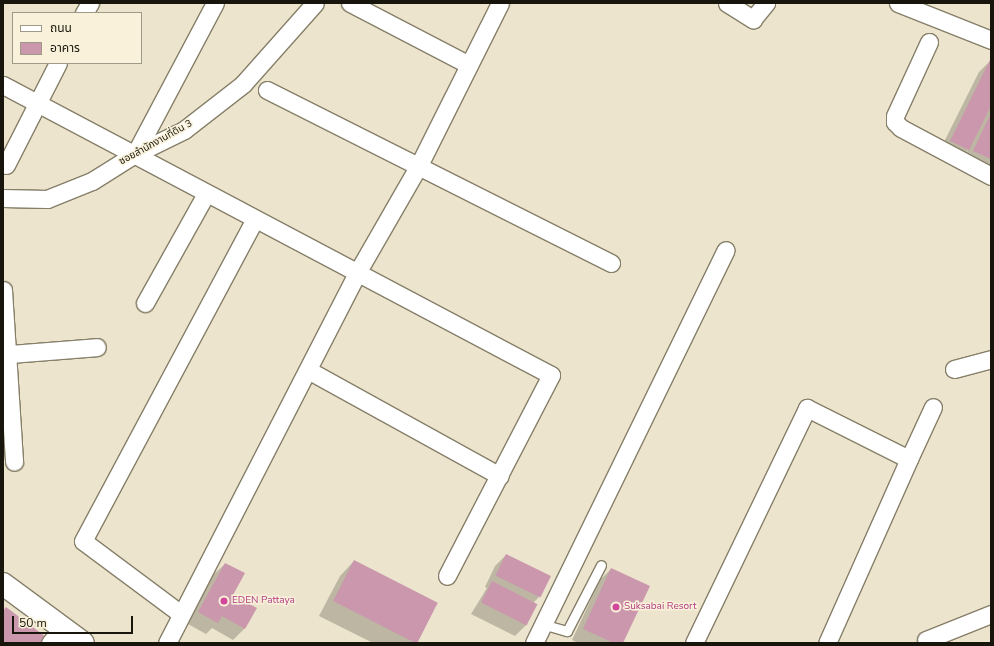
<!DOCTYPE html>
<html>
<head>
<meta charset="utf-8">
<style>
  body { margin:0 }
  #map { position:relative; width:994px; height:646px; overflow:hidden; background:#ece4cc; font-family:"Nunito Sans","Noto Sans Thai",sans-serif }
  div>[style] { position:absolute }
  .shadow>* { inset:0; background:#0003 }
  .building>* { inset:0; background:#ca97ad; transform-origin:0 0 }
  .roads { filter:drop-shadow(1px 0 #867f69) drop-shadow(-1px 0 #867f69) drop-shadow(0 1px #867f69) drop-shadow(0 -1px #867f69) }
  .service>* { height:9px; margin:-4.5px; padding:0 4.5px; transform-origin:4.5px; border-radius:4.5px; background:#fff }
  .minor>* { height:17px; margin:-8.5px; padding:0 8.5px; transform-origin:8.5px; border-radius:8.5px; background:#fff }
  .tertiary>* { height:22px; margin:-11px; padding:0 11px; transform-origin:11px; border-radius:11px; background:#fff }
  .dots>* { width:11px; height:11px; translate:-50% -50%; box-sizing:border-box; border:2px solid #f9f1d9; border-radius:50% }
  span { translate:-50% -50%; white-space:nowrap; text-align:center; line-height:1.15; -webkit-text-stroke:3px #f9f1d9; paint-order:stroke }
  .street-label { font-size:10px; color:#17150c }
  .hotel-label { font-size:10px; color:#b23c85 }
  .left { translate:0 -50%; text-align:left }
  .frame { position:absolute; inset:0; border:4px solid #17150c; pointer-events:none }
  .legend { position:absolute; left:12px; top:12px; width:130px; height:52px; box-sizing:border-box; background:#f9f1d9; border:1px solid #9f9987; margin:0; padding:5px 7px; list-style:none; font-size:12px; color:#17150c }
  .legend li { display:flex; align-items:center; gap:8px; height:20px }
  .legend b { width:20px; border:1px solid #9f9987 }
  .scale { position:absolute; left:12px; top:616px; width:121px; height:18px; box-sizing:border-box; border:2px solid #17150c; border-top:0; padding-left:5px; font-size:12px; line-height:14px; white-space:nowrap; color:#17150c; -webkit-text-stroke:3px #f9f1d9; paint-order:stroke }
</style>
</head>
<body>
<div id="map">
  <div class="shadow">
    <i style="clip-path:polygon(990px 61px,991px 62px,991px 174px,962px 162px,968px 150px,957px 161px,939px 152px,979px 72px)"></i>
    <i style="clip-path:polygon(506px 555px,539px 597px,533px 603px,526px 625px,515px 636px,471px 614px,487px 588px,485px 587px,495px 566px)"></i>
    <i style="clip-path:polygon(354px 561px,437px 603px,417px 643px,373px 643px,319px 616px,340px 576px)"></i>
    <i style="clip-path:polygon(225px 564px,232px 596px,245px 628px,233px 640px,212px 628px,206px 634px,188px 624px,213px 575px)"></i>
    <i style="clip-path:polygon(611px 569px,622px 643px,578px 643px,572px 640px,600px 580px)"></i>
  </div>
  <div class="building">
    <i style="clip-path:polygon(990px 60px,991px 106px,969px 150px,950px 141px)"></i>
    <i style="clip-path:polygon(991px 113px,991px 159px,973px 151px)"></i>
    <i style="left:506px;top:554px;width:50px;height:24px;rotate:26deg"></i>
    <i style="left:354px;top:560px;width:94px;height:46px;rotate:27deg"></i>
    <i style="clip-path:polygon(225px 563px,245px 573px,233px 595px,257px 608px,245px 629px,222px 616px,218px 623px,198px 612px)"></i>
    <i style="clip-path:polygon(611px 568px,650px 586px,623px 643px,614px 643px,583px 629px)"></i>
    <i style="left:492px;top:581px;width:51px;height:24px;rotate:27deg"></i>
    <i style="clip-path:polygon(6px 607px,46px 637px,40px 643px,3px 643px,3px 611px)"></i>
  </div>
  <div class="roads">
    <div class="service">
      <i style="left:542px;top:624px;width:26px;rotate:16deg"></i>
      <i style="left:567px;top:631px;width:74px;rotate:-62.7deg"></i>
    </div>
    <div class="minor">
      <i style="left:350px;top:3px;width:134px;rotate:27.5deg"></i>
      <i style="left:727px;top:3px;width:31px;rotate:32deg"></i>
      <i style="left:753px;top:19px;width:21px;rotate:-51deg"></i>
      <i style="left:898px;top:3px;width:100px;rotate:21.7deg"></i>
      <i style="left:84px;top:13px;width:12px;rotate:-59deg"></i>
      <i style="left:929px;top:42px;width:81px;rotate:114.7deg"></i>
      <i style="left:895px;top:116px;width:6px;rotate:90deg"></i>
      <i style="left:895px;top:122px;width:8px;rotate:45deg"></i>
      <i style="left:901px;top:128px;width:102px;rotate:28.1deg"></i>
      <i style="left:3px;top:85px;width:620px;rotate:27.89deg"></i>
      <i style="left:551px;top:375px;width:226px;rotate:117.4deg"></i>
      <i style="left:267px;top:90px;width:385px;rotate:26.7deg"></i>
      <i style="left:135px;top:154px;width:171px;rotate:-62.1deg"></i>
      <i style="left:6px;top:165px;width:114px;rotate:-63deg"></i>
      <i style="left:3px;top:198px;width:44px;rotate:1.3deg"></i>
      <i style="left:47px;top:199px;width:48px;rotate:-21.8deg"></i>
      <i style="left:92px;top:181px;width:51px;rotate:-32.1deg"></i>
      <i style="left:135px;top:154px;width:55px;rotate:-26.1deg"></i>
      <i style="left:184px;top:130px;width:75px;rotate:-37.9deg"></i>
      <i style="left:243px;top:84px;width:108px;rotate:-48.4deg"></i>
      <i style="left:3px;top:290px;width:172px;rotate:86.3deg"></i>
      <i style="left:145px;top:303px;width:125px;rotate:-60.8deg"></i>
      <i style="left:9px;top:354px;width:88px;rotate:-4.5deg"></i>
      <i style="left:954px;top:369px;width:38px;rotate:-15deg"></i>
      <i style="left:308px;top:370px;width:219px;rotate:28.9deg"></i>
      <i style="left:909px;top:459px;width:57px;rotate:-65.2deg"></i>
      <i style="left:181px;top:614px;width:122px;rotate:-143.3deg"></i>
      <i style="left:83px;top:541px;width:365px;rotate:-61.9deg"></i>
      <i style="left:926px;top:640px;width:70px;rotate:-21.8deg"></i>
      <i style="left:50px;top:643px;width:19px;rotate:-51deg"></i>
      <i style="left:167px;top:643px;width:416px;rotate:-62.8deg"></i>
      <i style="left:357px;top:273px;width:125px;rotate:-60.1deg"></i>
      <i style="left:419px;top:165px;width:181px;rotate:-63.4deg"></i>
      <i style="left:534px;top:643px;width:437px;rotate:-64deg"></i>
      <i style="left:694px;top:643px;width:261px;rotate:-64.3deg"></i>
      <i style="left:807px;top:408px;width:114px;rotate:26.6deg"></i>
      <i style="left:909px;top:459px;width:201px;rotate:114deg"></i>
    </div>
    <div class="tertiary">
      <i style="left:3px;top:584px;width:99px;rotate:36.4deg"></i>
    </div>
  </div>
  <div class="dots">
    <i style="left:224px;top:601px;background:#d1479c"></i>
    <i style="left:616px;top:607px;background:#d1479c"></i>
  </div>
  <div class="street-label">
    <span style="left:156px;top:143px;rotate:-29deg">ซอยสำนักงานที่ดิน 3</span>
  </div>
  <div class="hotel-label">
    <span class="left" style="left:232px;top:601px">EDEN Pattaya</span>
    <span class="left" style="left:624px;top:607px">Suksabai Resort</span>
  </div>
  <div class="frame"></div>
  <ul class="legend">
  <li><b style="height:5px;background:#fff"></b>ถนน</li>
  <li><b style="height:11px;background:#ca97ad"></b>อาคาร</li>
  </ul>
  <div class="scale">50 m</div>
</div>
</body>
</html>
